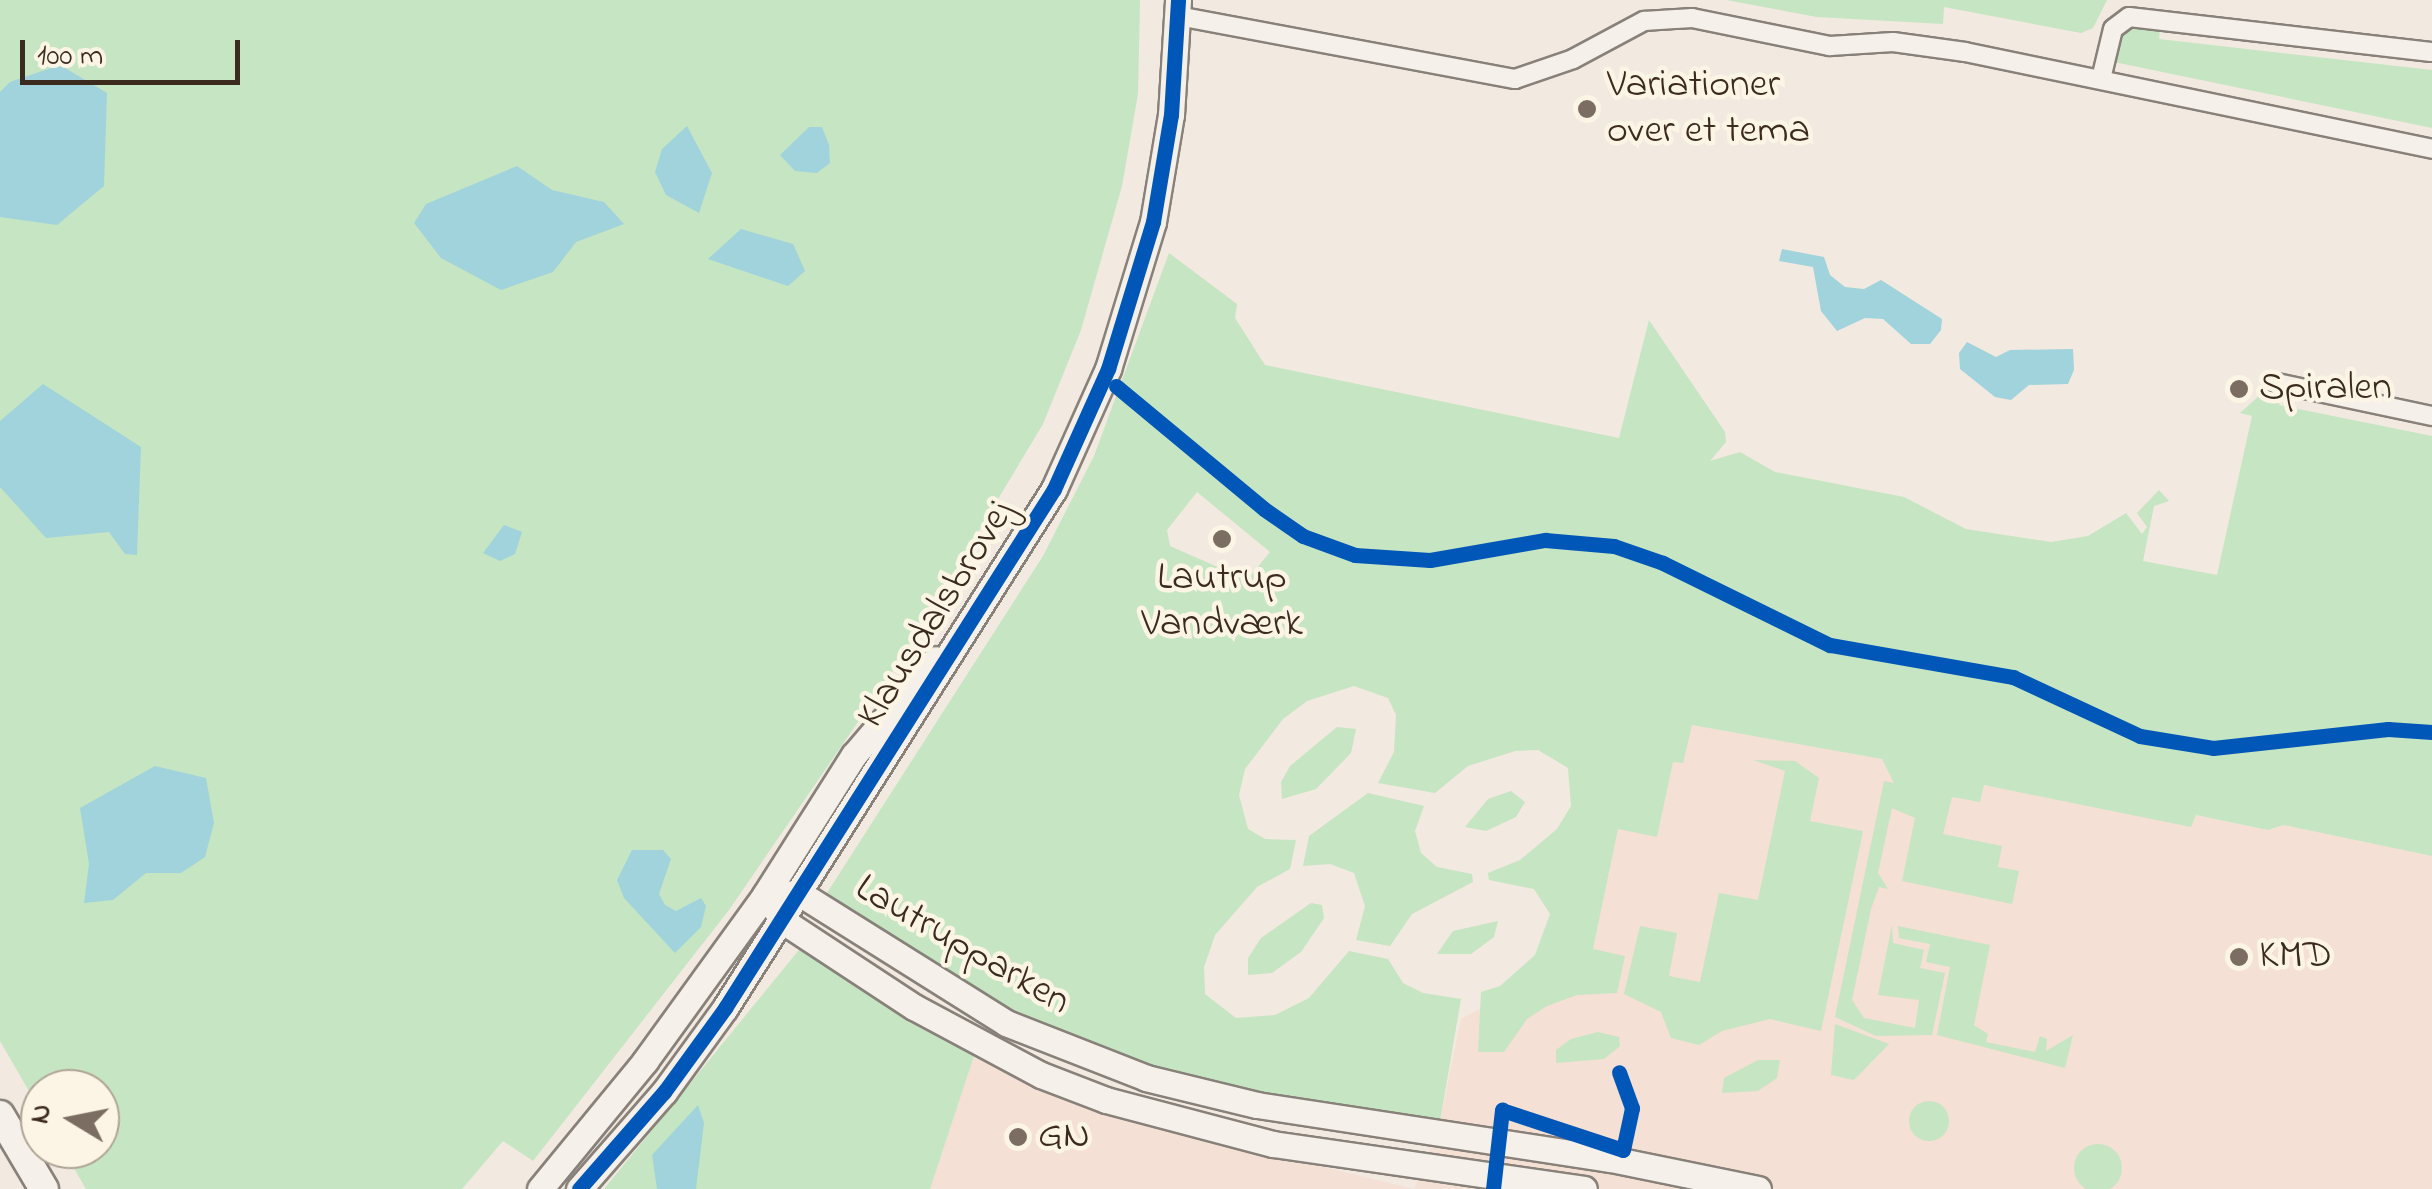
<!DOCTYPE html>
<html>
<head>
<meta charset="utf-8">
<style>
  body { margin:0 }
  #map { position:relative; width:2432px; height:1189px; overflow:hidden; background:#f2e9e0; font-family:"Indie Flower",sans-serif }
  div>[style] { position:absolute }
  .built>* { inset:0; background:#f4e0d4 }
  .green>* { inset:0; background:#c6e5c2 }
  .round { border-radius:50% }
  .water>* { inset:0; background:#a0d3dc }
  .roads { filter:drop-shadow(2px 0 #88817a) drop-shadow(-2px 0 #88817a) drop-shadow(0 2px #88817a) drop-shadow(0 -2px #88817a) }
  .street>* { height:18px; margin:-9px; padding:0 9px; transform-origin:9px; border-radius:9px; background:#f5f1ea }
  .secondary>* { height:25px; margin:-12.5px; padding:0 12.5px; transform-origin:12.5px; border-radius:12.5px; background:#f5f1ea }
  .primary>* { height:28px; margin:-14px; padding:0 14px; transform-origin:14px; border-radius:14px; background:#f5f1ea }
  .cycleway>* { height:15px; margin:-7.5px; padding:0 7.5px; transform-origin:7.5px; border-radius:7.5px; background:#0057b8 }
  .dots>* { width:28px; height:28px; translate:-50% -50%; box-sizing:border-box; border:5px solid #fcf5e5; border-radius:50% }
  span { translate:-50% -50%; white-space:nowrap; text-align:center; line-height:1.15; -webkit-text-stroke:9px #fcf5e5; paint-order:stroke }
  .poi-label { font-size:40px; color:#3b2a1e }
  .left { translate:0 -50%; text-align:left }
  .street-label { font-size:40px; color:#3b2a1e }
  .north { position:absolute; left:20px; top:1069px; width:100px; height:100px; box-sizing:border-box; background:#fcf5e5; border:2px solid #afa495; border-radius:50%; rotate:280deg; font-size:28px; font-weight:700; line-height:40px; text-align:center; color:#3b2a1e }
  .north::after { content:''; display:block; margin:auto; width:35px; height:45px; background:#7b6d62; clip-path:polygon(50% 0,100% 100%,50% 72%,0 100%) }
  .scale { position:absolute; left:20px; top:40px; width:220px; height:45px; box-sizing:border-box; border:5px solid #3b2a1e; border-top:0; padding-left:12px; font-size:30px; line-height:35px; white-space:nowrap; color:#3b2a1e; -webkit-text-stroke:8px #fcf5e5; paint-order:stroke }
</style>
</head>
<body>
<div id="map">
  <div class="built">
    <i style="clip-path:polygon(1691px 725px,1882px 759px,1895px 784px,1980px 802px,1983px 785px,2191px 826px,2195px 815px,2268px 830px,2283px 825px,2432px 856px,2432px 1189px,930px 1189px,976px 1050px,1176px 1131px,1414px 1189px,1439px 1127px,1461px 1019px,1593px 949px,1618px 829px,1657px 836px,1673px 761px,1682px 763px)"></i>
  </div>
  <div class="green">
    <i style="clip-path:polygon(0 0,1140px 0,1138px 94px,1122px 186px,1081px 330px,1043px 424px,910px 646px,729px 910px,533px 1161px,503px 1141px,462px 1189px,86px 1189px,63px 1149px,100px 1149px,100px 1089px,40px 1089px,40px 1110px,0 1041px)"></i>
    <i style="clip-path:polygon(1726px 0,2107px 0,2093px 28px,2081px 33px,1944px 7px,1943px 24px,1817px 17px)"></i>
    <i style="clip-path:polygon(2132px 26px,2160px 29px,2159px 39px,2432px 70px,2432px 128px,2114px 62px,2121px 34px)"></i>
    <i style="clip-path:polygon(evenodd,1169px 253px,1237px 304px,1235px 318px,1265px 365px,1619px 438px,1649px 320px,1725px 432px,1726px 442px,1710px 461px,1740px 452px,1775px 472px,1904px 497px,1966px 529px,2051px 542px,2088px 536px,2126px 513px,2142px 534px,2147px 527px,2137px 513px,2159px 490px,2169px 501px,2154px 506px,2143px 561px,2217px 575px,2252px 416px,2240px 413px,2269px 387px,2282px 389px,2279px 405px,2432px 436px,2432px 856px,2283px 825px,2268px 830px,2196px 815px,2191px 827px,1984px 785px,1980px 802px,1952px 797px,1943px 834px,2002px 846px,1998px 867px,2019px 871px,2012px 904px,1902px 881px,1915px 818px,1892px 808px,1878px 873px,1888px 889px,1879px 887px,1871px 909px,1852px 1000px,1864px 1018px,1915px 1028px,1919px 1000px,1878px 995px,1892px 925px,1893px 943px,1924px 950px,1920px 968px,1945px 973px,1932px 1035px,1876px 1036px,1835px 1017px,1884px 781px,1894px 783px,1882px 759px,1692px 725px,1683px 763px,1673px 762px,1657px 837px,1618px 829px,1593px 949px,1625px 956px,1617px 993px,1577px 995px,1547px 1006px,1527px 1019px,1504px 1052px,1478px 1052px,1481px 992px,1500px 986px,1535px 955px,1550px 914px,1534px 889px,1489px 880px,1488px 873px,1520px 860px,1557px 829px,1571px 806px,1568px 768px,1538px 750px,1515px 751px,1468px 766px,1435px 793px,1378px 783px,1394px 752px,1396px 715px,1388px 698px,1354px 686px,1307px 701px,1283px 719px,1245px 769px,1239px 795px,1248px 829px,1265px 839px,1296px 840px,1290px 869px,1257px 887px,1215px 935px,1204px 967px,1205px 994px,1236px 1018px,1275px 1015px,1309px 998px,1349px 951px,1388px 959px,1403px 983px,1423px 993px,1461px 999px,1439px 1127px,1250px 1096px,1149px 1071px,961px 989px,825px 896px,1043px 556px,1094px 456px,1169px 253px,1197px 492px,1270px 552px,1247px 580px,1170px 546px,1167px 530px,1197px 492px)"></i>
    <i style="clip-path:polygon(1337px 727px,1356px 729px,1351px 753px,1316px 789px,1282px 799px,1281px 782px,1290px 766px)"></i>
    <i style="clip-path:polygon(1753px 760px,1795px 761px,1819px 778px,1810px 821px,1863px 831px,1821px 1031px,1770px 1019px,1722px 1031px,1699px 1045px,1671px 1038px,1661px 1012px,1624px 994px,1640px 926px,1677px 933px,1669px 976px,1700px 982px,1719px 893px,1758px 900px,1785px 771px)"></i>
    <i style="clip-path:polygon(1511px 791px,1525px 802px,1516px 817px,1486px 831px,1465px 827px,1488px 799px)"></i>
    <i style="clip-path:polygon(1368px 793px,1424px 806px,1415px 831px,1421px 853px,1437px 867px,1472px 874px,1473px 882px,1412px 914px,1390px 946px,1356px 940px,1365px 906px,1354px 873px,1330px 864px,1303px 866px,1309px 836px)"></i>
    <i style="clip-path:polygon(1311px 903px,1322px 905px,1324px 918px,1301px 952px,1272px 973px,1248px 975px,1248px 958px,1261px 938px)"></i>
    <i style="clip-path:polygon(1498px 921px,1494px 937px,1471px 954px,1437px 954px,1453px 931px)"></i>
    <i style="clip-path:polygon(1898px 926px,1990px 945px,1974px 1025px,1988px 1034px,1986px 1042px,2035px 1052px,2040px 1036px,2047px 1039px,2046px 1051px,2073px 1035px,2065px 1068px,1937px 1035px,1950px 967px,1926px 962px,1930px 944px,1899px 938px)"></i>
    <i style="clip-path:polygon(803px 945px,976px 1050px,930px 1189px,604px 1189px)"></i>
    <i style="clip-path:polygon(1835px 1024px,1889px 1044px,1854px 1080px,1831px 1075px)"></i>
    <i style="clip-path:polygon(1598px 1032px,1619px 1037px,1620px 1046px,1604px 1059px,1556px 1063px,1556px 1050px,1571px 1039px)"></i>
    <i style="clip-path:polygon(1758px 1060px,1780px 1060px,1777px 1078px,1758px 1091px,1722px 1093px,1724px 1078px)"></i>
    <i class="round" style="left:1909px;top:1101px;width:40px;height:40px"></i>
    <i class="round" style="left:2074px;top:1144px;width:48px;height:48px"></i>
  </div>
  <div class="water">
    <i style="clip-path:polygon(60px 65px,107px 93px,104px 186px,57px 225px,0 217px,0 92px,10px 82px)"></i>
    <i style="clip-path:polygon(687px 126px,712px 173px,699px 213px,666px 195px,655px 172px,662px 149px)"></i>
    <i style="clip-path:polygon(809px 127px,822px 127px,829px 145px,830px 163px,817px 173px,795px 171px,780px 155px)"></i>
    <i style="clip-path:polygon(517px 166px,552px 190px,604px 202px,624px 224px,576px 242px,553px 272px,501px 290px,441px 258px,414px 223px,426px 204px)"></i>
    <i style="clip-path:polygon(741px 229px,793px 244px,805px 271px,788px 286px,708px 259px)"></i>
    <i style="clip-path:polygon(1782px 249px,1824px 257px,1830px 275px,1845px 287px,1864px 289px,1881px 280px,1942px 319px,1941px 330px,1930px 344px,1911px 344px,1883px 319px,1865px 318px,1837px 331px,1821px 311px,1813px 267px,1779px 261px)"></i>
    <i style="clip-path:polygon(1967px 342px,1996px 357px,2010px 350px,2073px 349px,2074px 370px,2068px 384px,2029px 385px,2011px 400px,1995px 397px,1960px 369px,1959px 353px)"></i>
    <i style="clip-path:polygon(43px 384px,141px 447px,137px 555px,125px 554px,109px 532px,46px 538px,0 487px,0 421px)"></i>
    <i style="clip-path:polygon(504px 525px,522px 532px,515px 554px,500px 561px,483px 553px)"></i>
    <i style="clip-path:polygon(155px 766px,206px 778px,214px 823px,205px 857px,181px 873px,146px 873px,113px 900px,84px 903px,89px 864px,80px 808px)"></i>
    <i style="clip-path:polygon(632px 850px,663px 850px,671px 859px,659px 894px,665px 905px,676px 911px,701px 898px,706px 906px,701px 927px,675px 953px,624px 898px,617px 880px)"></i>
    <i style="clip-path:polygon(698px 1105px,704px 1123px,696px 1189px,657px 1189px,652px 1155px)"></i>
  </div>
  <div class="roads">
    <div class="street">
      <i style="left:1178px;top:16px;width:343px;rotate:10.6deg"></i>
      <i style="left:1515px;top:79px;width:61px;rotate:-19deg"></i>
      <i style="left:1573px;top:59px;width:81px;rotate:-28.2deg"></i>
      <i style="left:1644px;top:21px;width:48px;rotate:-3.6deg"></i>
      <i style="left:1692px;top:18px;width:141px;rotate:11.5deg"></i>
      <i style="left:1830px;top:46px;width:63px;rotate:-3.6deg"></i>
      <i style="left:1893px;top:42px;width:73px;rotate:7.9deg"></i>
      <i style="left:1965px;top:52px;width:477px;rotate:11.7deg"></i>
      <i style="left:2101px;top:79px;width:51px;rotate:-76.5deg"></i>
      <i style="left:2113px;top:29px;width:20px;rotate:-37deg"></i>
      <i style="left:2129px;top:17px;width:304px;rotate:6.6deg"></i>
      <i style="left:2272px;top:382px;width:164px;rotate:12deg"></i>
    </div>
    <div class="secondary">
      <i style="left:765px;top:895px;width:34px;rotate:-3deg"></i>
      <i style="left:799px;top:893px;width:244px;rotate:32.1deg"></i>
      <i style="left:1006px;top:1023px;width:150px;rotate:21.4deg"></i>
      <i style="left:1146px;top:1078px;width:114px;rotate:13.7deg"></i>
      <i style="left:1257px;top:1105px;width:358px;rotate:8.7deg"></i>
      <i style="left:1611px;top:1159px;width:150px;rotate:11.5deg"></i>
      <i style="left:774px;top:907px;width:17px;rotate:57deg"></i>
      <i style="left:783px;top:921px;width:157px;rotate:33.3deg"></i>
      <i style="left:914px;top:1007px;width:144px;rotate:28.2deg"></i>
      <i style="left:1041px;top:1075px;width:70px;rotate:21deg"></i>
      <i style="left:1106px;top:1100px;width:173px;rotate:14.8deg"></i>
      <i style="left:1273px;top:1144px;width:314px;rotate:8.2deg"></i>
      <i style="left:540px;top:1189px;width:166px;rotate:-50.6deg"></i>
      <i style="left:645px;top:1061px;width:205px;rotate:-54.1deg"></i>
      <i style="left:765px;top:895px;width:166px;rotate:-57.6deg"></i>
      <i style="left:854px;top:755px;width:126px;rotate:-49.5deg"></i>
      <i style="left:579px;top:1189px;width:129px;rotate:-48.8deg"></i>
      <i style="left:664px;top:1092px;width:104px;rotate:-54deg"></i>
      <i style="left:725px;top:1008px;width:614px;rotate:-57.63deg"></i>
      <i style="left:1054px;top:489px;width:132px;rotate:-65.8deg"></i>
      <i style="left:1108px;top:369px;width:154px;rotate:-73deg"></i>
      <i style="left:1153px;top:222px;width:109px;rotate:-80.5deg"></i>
      <i style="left:1171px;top:115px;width:115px;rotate:-86.5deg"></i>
    </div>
    <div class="primary">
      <i style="left:0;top:1115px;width:86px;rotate:59.3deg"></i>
    </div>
  </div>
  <div class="cycleway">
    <i style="left:1116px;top:386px;width:192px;rotate:39.7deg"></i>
    <i style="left:1264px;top:509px;width:47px;rotate:34.7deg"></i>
    <i style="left:1303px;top:536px;width:55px;rotate:20.1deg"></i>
    <i style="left:1355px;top:555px;width:75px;rotate:3.8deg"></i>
    <i style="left:1430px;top:560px;width:117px;rotate:-9.9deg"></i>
    <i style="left:1545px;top:540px;width:69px;rotate:5deg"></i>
    <i style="left:1614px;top:546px;width:52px;rotate:19.1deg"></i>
    <i style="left:1663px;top:563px;width:186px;rotate:26.2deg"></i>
    <i style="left:1830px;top:645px;width:186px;rotate:9.9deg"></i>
    <i style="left:2013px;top:677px;width:140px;rotate:24.9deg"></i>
    <i style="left:2140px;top:736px;width:74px;rotate:9.3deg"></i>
    <i style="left:2213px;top:748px;width:176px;rotate:-6.2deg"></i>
    <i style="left:2388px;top:729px;width:44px;rotate:3.9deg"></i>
    <i style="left:579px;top:1189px;width:129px;rotate:-48.8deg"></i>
    <i style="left:664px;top:1092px;width:104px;rotate:-54deg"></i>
    <i style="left:725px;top:1008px;width:614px;rotate:-57.63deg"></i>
    <i style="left:1054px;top:489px;width:132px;rotate:-65.8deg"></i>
    <i style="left:1108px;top:369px;width:154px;rotate:-73deg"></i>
    <i style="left:1153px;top:222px;width:109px;rotate:-80.5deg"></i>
    <i style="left:1171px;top:115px;width:115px;rotate:-86.5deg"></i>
    <i style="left:1493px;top:1189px;width:80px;rotate:-83.5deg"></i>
    <i style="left:1502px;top:1110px;width:127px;rotate:18.3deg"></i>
    <i style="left:1623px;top:1150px;width:43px;rotate:-77.9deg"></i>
    <i style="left:1632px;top:1108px;width:38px;rotate:-110deg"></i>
  </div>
  <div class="dots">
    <i style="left:1587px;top:109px;background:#7b6d62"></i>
    <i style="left:2239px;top:389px;background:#7b6d62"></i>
    <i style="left:1222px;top:539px;background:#7b6d62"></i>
    <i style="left:2239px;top:957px;background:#7b6d62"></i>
    <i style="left:1018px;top:1137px;background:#7b6d62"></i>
  </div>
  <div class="poi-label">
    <span class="left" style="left:1607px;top:109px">Variationer<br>over et tema</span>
    <span class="left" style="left:2259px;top:389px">Spiralen</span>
    <span style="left:1222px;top:602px">Lautrup<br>Vandværk</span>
    <span class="left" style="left:2259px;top:957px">KMD</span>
    <span class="left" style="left:1038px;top:1137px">GN</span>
  </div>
  <div class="street-label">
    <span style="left:937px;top:615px;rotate:-58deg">Klausdalsbrovej</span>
    <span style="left:962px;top:946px;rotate:30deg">Lautrupparken</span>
  </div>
  <div class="north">N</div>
  <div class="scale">100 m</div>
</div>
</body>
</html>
